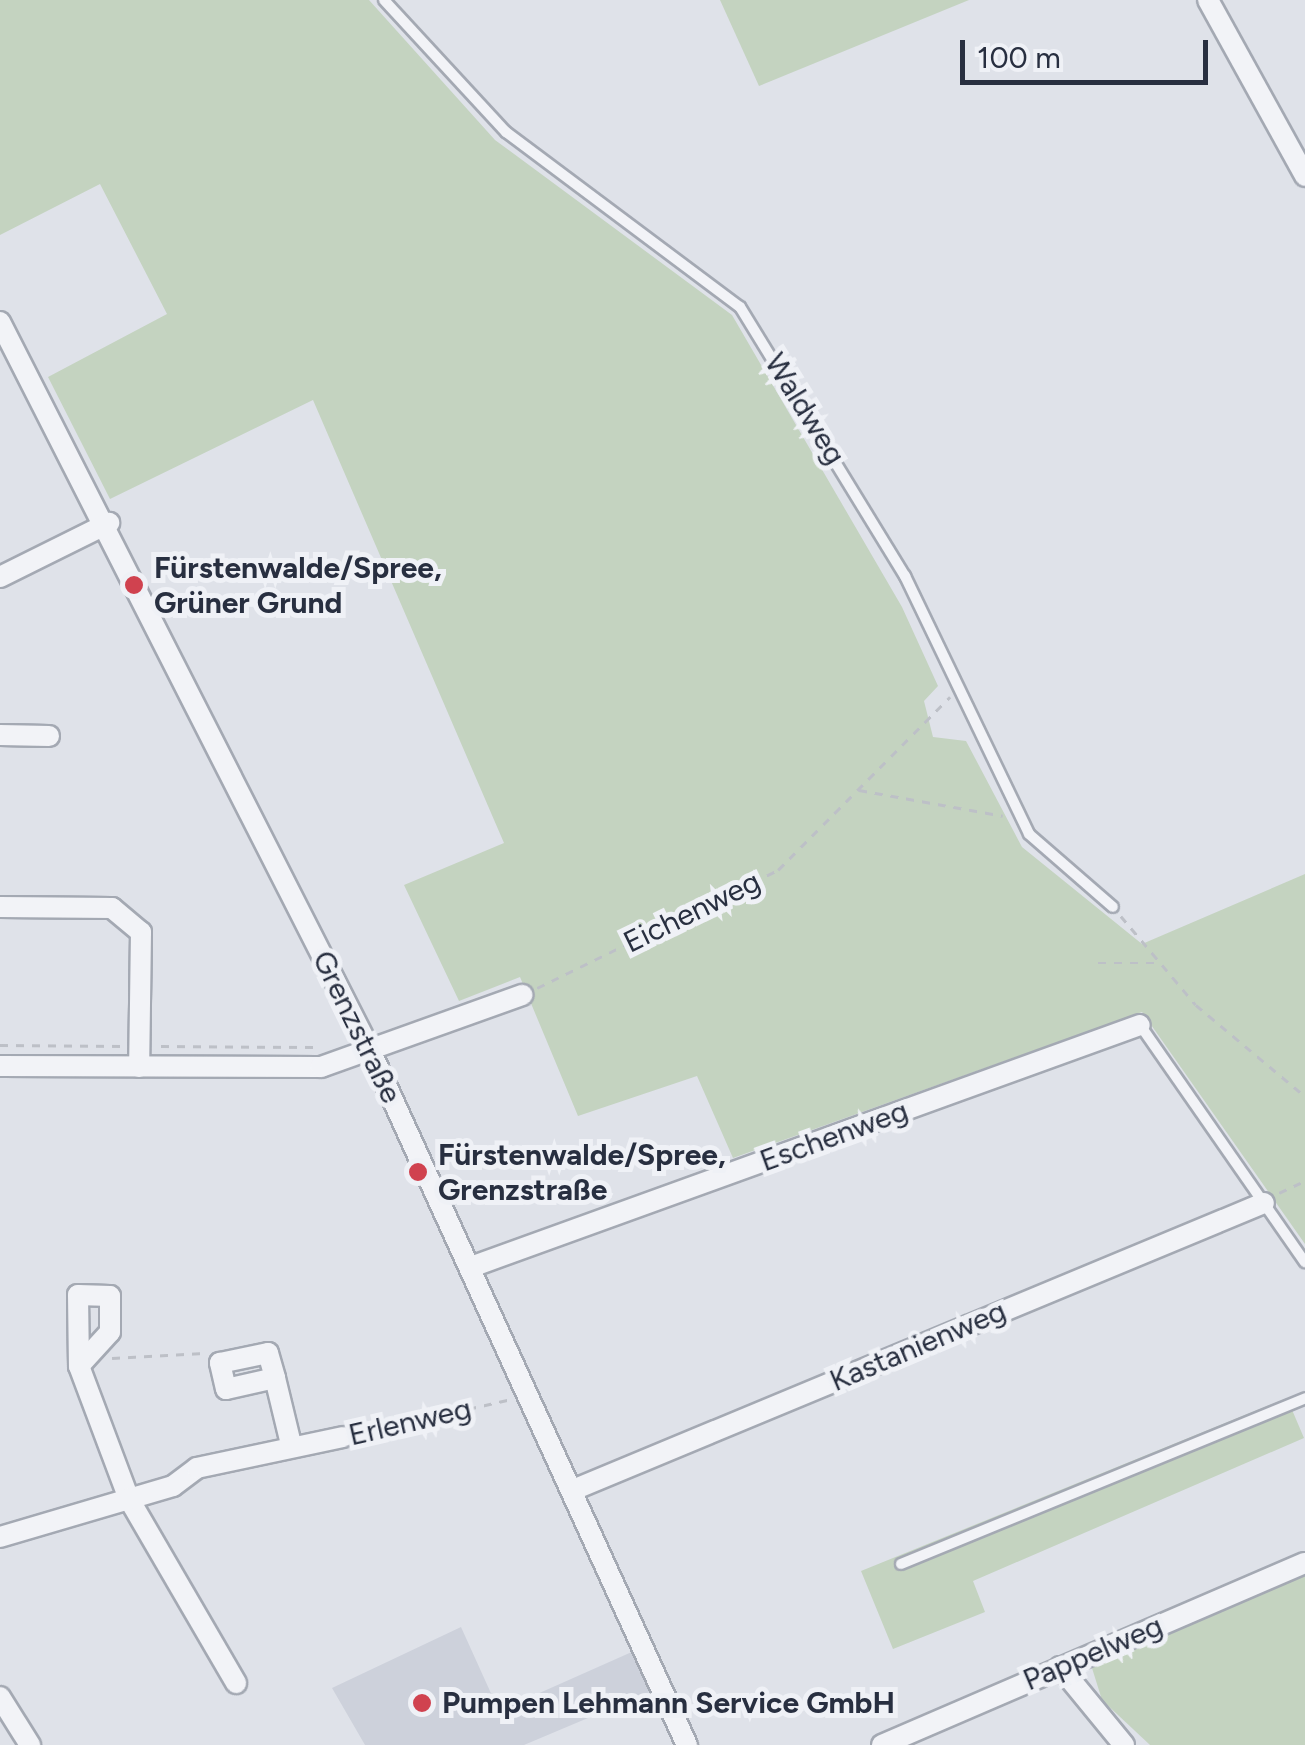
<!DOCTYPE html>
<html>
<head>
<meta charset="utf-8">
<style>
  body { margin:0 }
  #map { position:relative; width:1305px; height:1745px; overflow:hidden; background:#dfe2e9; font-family:Figtree,sans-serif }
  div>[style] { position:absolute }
  .built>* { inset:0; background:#cdd1db }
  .green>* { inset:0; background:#c4d3c0 }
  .path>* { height:2.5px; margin-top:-1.25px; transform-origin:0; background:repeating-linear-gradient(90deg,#bdc0c7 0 8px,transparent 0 16px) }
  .roads { filter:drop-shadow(2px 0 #a4a9b3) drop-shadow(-2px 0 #a4a9b3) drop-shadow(0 2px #a4a9b3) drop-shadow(0 -2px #a4a9b3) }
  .service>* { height:10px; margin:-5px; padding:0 5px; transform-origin:5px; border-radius:5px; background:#f2f3f7 }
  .minor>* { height:20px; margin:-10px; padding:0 10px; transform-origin:10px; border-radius:10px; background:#f2f3f7 }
  .dots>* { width:28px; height:28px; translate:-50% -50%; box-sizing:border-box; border:5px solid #eff1f6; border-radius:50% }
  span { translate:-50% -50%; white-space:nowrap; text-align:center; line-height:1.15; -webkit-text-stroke:10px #eff1f6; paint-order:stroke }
  .street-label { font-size:30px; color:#282f40 }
  .poi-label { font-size:30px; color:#282f40; font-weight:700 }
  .left { translate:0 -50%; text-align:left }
  .scale { position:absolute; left:960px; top:40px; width:248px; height:45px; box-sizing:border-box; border:5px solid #282f40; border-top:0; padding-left:12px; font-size:30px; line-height:35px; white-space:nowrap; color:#282f40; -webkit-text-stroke:8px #eff1f6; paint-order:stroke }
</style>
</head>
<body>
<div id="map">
  <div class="built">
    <i style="clip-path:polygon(461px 1627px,499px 1711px,634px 1651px,652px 1691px,524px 1745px,365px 1745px,332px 1688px)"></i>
  </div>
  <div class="green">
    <i style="clip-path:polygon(0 0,369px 0,495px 140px,732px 315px,902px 607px,938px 686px,924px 701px,933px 737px,966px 741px,1022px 847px,1142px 944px,1305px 874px,1305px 1244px,1142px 1012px,733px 1158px,697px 1076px,578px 1116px,520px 977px,459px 1001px,404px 885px,504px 843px,313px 400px,110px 499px,48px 377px,167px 314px,100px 184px,0 235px)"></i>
    <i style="clip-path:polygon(720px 0,969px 0,759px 86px)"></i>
    <i style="clip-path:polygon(1287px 1398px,1304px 1438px,973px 1581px,985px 1612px,893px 1649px,861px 1571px)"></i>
    <i style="clip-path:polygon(1305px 1574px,1305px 1745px,1150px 1745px,1102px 1700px,1092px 1668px)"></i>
  </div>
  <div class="path">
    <i style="left:859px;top:790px;width:146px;rotate:10.2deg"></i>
    <i style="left:1121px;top:916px;width:116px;rotate:49.9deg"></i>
    <i style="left:1196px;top:1005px;width:142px;rotate:39.9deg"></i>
    <i style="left:1098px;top:963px;width:59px"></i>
    <i style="left:537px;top:988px;width:268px;rotate:-26.1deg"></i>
    <i style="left:778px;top:870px;width:244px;rotate:-45.2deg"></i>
    <i style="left:0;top:1045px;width:123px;rotate:0.5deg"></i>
    <i style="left:161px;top:1046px;width:157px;rotate:0.4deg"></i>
    <i style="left:1279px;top:1193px;width:29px;rotate:-25deg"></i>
    <i style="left:112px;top:1358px;width:92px;rotate:-3.1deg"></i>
    <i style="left:359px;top:1434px;width:152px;rotate:-12.9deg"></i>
  </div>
  <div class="roads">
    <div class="service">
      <i style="left:384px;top:0;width:180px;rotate:47.3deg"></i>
      <i style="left:506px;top:132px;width:292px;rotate:36.8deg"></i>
      <i style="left:740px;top:307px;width:316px;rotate:58.5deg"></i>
      <i style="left:905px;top:576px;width:286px;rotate:64.3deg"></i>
      <i style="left:1029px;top:834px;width:111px;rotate:41deg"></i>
      <i style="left:1140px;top:1025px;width:289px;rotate:55.2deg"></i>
      <i style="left:901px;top:1564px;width:437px;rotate:-22.3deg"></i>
    </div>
    <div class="minor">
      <i style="left:1208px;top:0;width:201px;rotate:61.1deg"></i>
      <i style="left:0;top:322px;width:817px;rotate:63.06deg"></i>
      <i style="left:370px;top:1050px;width:764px;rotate:65.48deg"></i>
      <i style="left:0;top:577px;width:122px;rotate:-26.4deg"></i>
      <i style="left:0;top:735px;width:49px;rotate:1.2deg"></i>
      <i style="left:0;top:907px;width:112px;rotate:0.5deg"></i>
      <i style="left:112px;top:908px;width:38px;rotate:40deg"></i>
      <i style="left:141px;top:932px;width:135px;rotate:90.8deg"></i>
      <i style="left:0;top:1066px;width:321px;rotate:0.2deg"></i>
      <i style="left:321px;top:1067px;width:214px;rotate:-19.7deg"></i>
      <i style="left:471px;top:1267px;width:711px;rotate:-19.89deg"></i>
      <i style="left:79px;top:1366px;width:46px;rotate:-47.6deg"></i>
      <i style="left:110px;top:1332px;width:36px;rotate:-90deg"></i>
      <i style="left:110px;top:1296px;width:32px;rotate:-178deg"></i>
      <i style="left:78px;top:1295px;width:71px;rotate:89.2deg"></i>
      <i style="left:79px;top:1366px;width:142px;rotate:69.4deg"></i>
      <i style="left:129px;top:1499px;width:213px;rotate:59.8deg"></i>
      <i style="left:275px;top:1378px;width:50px;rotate:167.3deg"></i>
      <i style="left:226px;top:1389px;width:27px;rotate:-103deg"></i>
      <i style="left:220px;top:1363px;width:49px;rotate:-11.8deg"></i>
      <i style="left:268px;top:1353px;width:26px;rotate:74deg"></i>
      <i style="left:275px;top:1378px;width:68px;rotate:76.4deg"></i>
      <i style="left:573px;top:1490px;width:748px;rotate:-22.56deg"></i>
      <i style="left:0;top:1537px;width:180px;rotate:-16.4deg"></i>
      <i style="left:173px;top:1486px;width:30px;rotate:-37deg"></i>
      <i style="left:197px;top:1468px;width:149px;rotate:-12deg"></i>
      <i style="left:1060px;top:1667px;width:101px;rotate:50.6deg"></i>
      <i style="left:0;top:1697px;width:57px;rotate:58deg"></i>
      <i style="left:882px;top:1745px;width:460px;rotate:-23.3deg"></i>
    </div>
  </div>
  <div class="dots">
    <i style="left:134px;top:585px;background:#d0424f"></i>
    <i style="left:418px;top:1172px;background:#d0424f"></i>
    <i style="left:422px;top:1703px;background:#d0424f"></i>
  </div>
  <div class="street-label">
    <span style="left:805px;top:409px;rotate:58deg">Waldweg</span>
    <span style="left:692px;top:912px;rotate:-26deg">Eichenweg</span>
    <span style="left:357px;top:1027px;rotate:64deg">Grenzstraße</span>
    <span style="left:834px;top:1136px;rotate:-20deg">Eschenweg</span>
    <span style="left:918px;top:1346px;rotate:-23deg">Kastanienweg</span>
    <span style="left:410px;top:1422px;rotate:-13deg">Erlenweg</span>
    <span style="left:1093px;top:1653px;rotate:-23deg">Pappelweg</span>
  </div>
  <div class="poi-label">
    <span class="left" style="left:154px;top:585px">Fürstenwalde/Spree,<br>Grüner Grund</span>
    <span class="left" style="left:438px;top:1172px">Fürstenwalde/Spree,<br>Grenzstraße</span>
    <span class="left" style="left:442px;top:1703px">Pumpen Lehmann Service GmbH</span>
  </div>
  <div class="scale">100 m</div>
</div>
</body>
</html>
